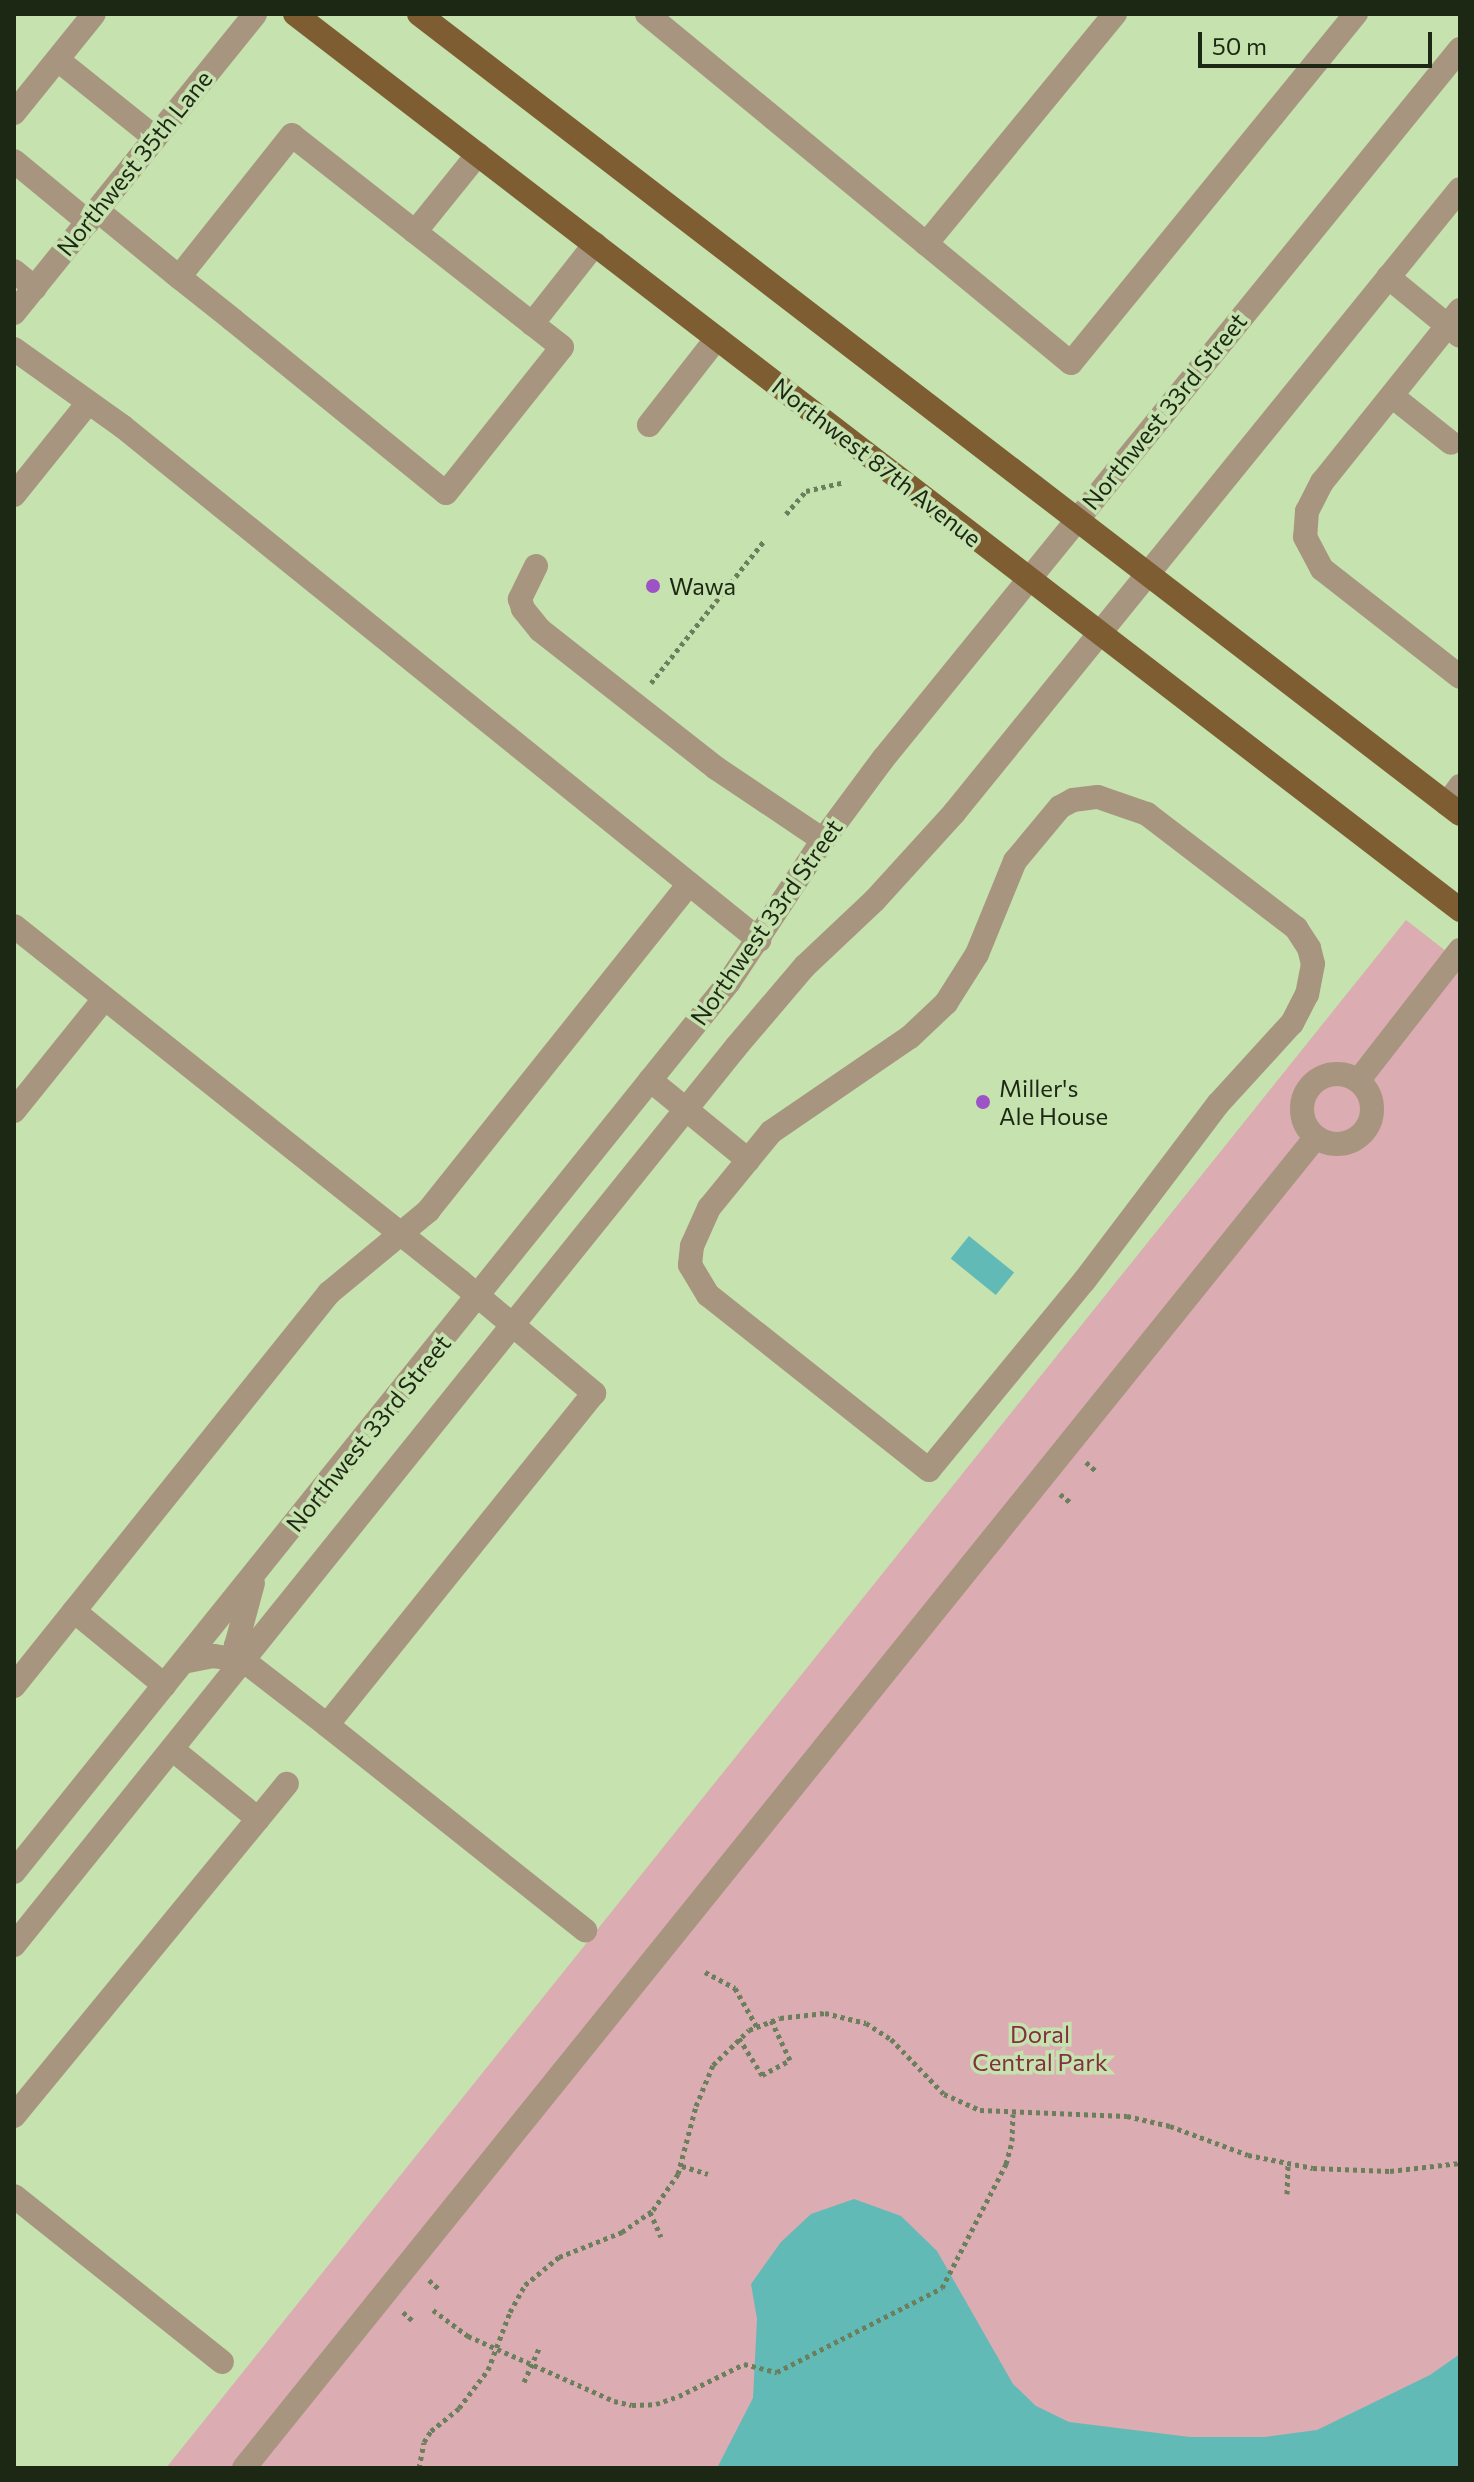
<!DOCTYPE html>
<html>
<head>
<meta charset="utf-8">
<style>
  body { margin:0 }
  #map { position:relative; width:1474px; height:2482px; overflow:hidden; background:#c5e2af; font-family:Commissioner,sans-serif }
  div>[style] { position:absolute }
  .green>* { inset:0; background:#dbacb1 }
  .water>* { inset:0; background:#62bab7; transform-origin:0 0 }
  .path>* { height:5px; margin-top:-2.5px; transform-origin:0; background:repeating-linear-gradient(90deg,#6b7f5c 0 4px,transparent 0 8px) }
  .minor>* { height:24px; margin:-12px; padding:0 12px; transform-origin:12px; border-radius:12px; background:#a8957f }
  .minor>.ring { margin:-12px; padding:0; box-sizing:content-box; background:none; border:24px solid #a8957f; border-radius:50% }
  .major>* { height:24px; margin:-12px; padding:0 12px; transform-origin:12px; border-radius:12px; background:#7e5d33 }
  .dots>* { width:22px; height:22px; translate:-50% -50%; box-sizing:border-box; border:4px solid #c5e2af; border-radius:50% }
  span { translate:-50% -50%; white-space:nowrap; text-align:center; line-height:1.15; -webkit-text-stroke:7px #c5e2af; paint-order:stroke }
  .street-label { font-size:24px; color:#1d2814 }
  .poi-label { font-size:24px; color:#1d2814 }
  .left { translate:0 -50%; text-align:left }
  .park-label { font-size:24px; color:#832f3f }
  .frame { position:absolute; inset:0; border:16px solid #1d2814; pointer-events:none }
  .scale { position:absolute; left:1198px; top:32px; width:234px; height:36px; box-sizing:border-box; border:4px solid #1d2814; border-top:0; padding-left:10px; font-size:24px; line-height:28px; white-space:nowrap; color:#1d2814; -webkit-text-stroke:6px #c5e2af; paint-order:stroke }
</style>
</head>
<body>
<div id="map">
  <div class="green">
    <i style="clip-path:polygon(1406px 920px,1460px 962px,1460px 2468px,166px 2468px)"></i>
  </div>
  <div class="water">
    <i style="left:969px;top:1236px;width:58px;height:29px;rotate:39deg"></i>
    <i style="clip-path:polygon(854px 2199px,901px 2216px,937px 2251px,1013px 2384px,1036px 2406px,1069px 2422px,1190px 2437px,1265px 2437px,1317px 2430px,1430px 2375px,1460px 2354px,1460px 2468px,717px 2468px,753px 2398px,757px 2319px,751px 2284px,781px 2242px,811px 2214px)"></i>
  </div>
  <div class="path">
    <i style="left:786px;top:514px;width:30px;rotate:-49deg"></i>
    <i style="left:806px;top:491px;width:37px;rotate:-13deg"></i>
    <i style="left:651px;top:683px;width:181px;rotate:-51.5deg"></i>
    <i style="left:1086px;top:1462px;width:15px;rotate:42deg"></i>
    <i style="left:1060px;top:1494px;width:14px;rotate:39deg"></i>
    <i style="left:705px;top:1972px;width:34px;rotate:28deg"></i>
    <i style="left:735px;top:1988px;width:45px;rotate:60.6deg"></i>
    <i style="left:739px;top:2038px;width:44px;rotate:58.1deg"></i>
    <i style="left:762px;top:2075px;width:32px;rotate:-28deg"></i>
    <i style="left:790px;top:2060px;width:44px;rotate:-115.4deg"></i>
    <i style="left:682px;top:2166px;width:27px;rotate:17deg"></i>
    <i style="left:1287px;top:2194px;width:30px;rotate:-88deg"></i>
    <i style="left:650px;top:2212px;width:27px;rotate:66deg"></i>
    <i style="left:429px;top:2280px;width:15px;rotate:42deg"></i>
    <i style="left:433px;top:2310px;width:44px;rotate:36.6deg"></i>
    <i style="left:468px;top:2336px;width:160px;rotate:24deg"></i>
    <i style="left:614px;top:2401px;width:18px;rotate:13deg"></i>
    <i style="left:632px;top:2405px;width:24px;rotate:-2deg"></i>
    <i style="left:656px;top:2404px;width:24px;rotate:-19deg"></i>
    <i style="left:679px;top:2396px;width:72px;rotate:-26.2deg"></i>
    <i style="left:744px;top:2364px;width:34px;rotate:14deg"></i>
    <i style="left:777px;top:2372px;width:185px;rotate:-27deg"></i>
    <i style="left:942px;top:2288px;width:140px;rotate:-62.7deg"></i>
    <i style="left:1006px;top:2164px;width:24px;rotate:-75deg"></i>
    <i style="left:1012px;top:2141px;width:27px;rotate:-88deg"></i>
    <i style="left:403px;top:2312px;width:15px;rotate:42deg"></i>
    <i style="left:524px;top:2382px;width:37px;rotate:-66deg"></i>
    <i style="left:419px;top:2468px;width:26px;rotate:-79deg"></i>
    <i style="left:424px;top:2442px;width:13px;rotate:-58deg"></i>
    <i style="left:431px;top:2431px;width:36px;rotate:-39deg"></i>
    <i style="left:459px;top:2408px;width:48px;rotate:-52.7deg"></i>
    <i style="left:488px;top:2370px;width:62px;rotate:-69.2deg"></i>
    <i style="left:510px;top:2312px;width:31px;rotate:-61deg"></i>
    <i style="left:525px;top:2285px;width:44px;rotate:-39.5deg"></i>
    <i style="left:559px;top:2257px;width:68px;rotate:-21.6deg"></i>
    <i style="left:622px;top:2232px;width:38px;rotate:-35deg"></i>
    <i style="left:653px;top:2210px;width:44px;rotate:-55.2deg"></i>
    <i style="left:678px;top:2174px;width:70px;rotate:-75.2deg"></i>
    <i style="left:696px;top:2106px;width:44px;rotate:-67.5deg"></i>
    <i style="left:713px;top:2065px;width:50px;rotate:-44.2deg"></i>
    <i style="left:749px;top:2030px;width:33px;rotate:-21deg"></i>
    <i style="left:780px;top:2018px;width:45px;rotate:-6.3deg"></i>
    <i style="left:825px;top:2013px;width:42px;rotate:13.7deg"></i>
    <i style="left:866px;top:2023px;width:30px;rotate:33deg"></i>
    <i style="left:891px;top:2039px;width:76px;rotate:46.1deg"></i>
    <i style="left:944px;top:2094px;width:39px;rotate:24deg"></i>
    <i style="left:980px;top:2110px;width:147px;rotate:2.3deg"></i>
    <i style="left:1127px;top:2116px;width:44px;rotate:13.1deg"></i>
    <i style="left:1170px;top:2126px;width:83px;rotate:20.4deg"></i>
    <i style="left:1248px;top:2155px;width:66px;rotate:11.3deg"></i>
    <i style="left:1313px;top:2168px;width:77px;rotate:2.2deg"></i>
    <i style="left:1390px;top:2171px;width:70px;rotate:-6.5deg"></i>
  </div>
  <div class="minor">
    <i style="left:647px;top:14px;width:549px;rotate:39.46deg"></i>
    <i style="left:1071px;top:363px;width:451px;rotate:-50.8deg"></i>
    <i style="left:58px;top:60px;width:124px;rotate:38.8deg"></i>
    <i style="left:14px;top:113px;width:127px;rotate:-51.1deg"></i>
    <i style="left:14px;top:161px;width:96px;rotate:39.5deg"></i>
    <i style="left:97px;top:210px;width:106px;rotate:39.3deg"></i>
    <i style="left:179px;top:277px;width:69px;rotate:38.5deg"></i>
    <i style="left:233px;top:320px;width:274px;rotate:39.1deg"></i>
    <i style="left:446px;top:493px;width:186px;rotate:-51.5deg"></i>
    <i style="left:562px;top:347px;width:343px;rotate:-141.9deg"></i>
    <i style="left:292px;top:135px;width:181px;rotate:128.5deg"></i>
    <i style="left:415px;top:232px;width:100px;rotate:-51.1deg"></i>
    <i style="left:926px;top:244px;width:298px;rotate:-50.6deg"></i>
    <i style="left:14px;top:271px;width:27px;rotate:39deg"></i>
    <i style="left:1388px;top:277px;width:93px;rotate:39.3deg"></i>
    <i style="left:1460px;top:310px;width:221px;rotate:128.7deg"></i>
    <i style="left:1322px;top:482px;width:33px;rotate:117deg"></i>
    <i style="left:1307px;top:511px;width:26px;rotate:94deg"></i>
    <i style="left:1305px;top:537px;width:36px;rotate:62deg"></i>
    <i style="left:1322px;top:569px;width:175px;rotate:38deg"></i>
    <i style="left:14px;top:313px;width:384px;rotate:-51.1deg"></i>
    <i style="left:532px;top:324px;width:102px;rotate:-51.8deg"></i>
    <i style="left:14px;top:349px;width:133px;rotate:35.5deg"></i>
    <i style="left:122px;top:426px;width:819px;rotate:38.9deg"></i>
    <i style="left:1392px;top:396px;width:75px;rotate:38.5deg"></i>
    <i style="left:649px;top:425px;width:110px;rotate:-52deg"></i>
    <i style="left:14px;top:495px;width:118px;rotate:-51.2deg"></i>
    <i style="left:536px;top:566px;width:37px;rotate:116deg"></i>
    <i style="left:520px;top:599px;width:10px;rotate:73deg"></i>
    <i style="left:523px;top:609px;width:27px;rotate:51deg"></i>
    <i style="left:540px;top:630px;width:224px;rotate:38.1deg"></i>
    <i style="left:716px;top:768px;width:129px;rotate:33.9deg"></i>
    <i style="left:1098px;top:797px;width:52px;rotate:19.1deg"></i>
    <i style="left:1147px;top:814px;width:188px;rotate:37.4deg"></i>
    <i style="left:1296px;top:928px;width:24px;rotate:57deg"></i>
    <i style="left:1309px;top:948px;width:16px;rotate:76deg"></i>
    <i style="left:1313px;top:964px;width:31px;rotate:101deg"></i>
    <i style="left:1307px;top:994px;width:33px;rotate:117deg"></i>
    <i style="left:1292px;top:1023px;width:110px;rotate:132.4deg"></i>
    <i style="left:1218px;top:1104px;width:222px;rotate:127.1deg"></i>
    <i style="left:1084px;top:1281px;width:244px;rotate:129.4deg"></i>
    <i style="left:929px;top:1470px;width:282px;rotate:-141.6deg"></i>
    <i style="left:708px;top:1295px;width:35px;rotate:-121deg"></i>
    <i style="left:690px;top:1265px;width:19px;rotate:-84deg"></i>
    <i style="left:692px;top:1246px;width:42px;rotate:-65.9deg"></i>
    <i style="left:709px;top:1208px;width:98px;rotate:-50.8deg"></i>
    <i style="left:771px;top:1132px;width:168px;rotate:-34.4deg"></i>
    <i style="left:910px;top:1037px;width:50px;rotate:-43.4deg"></i>
    <i style="left:946px;top:1003px;width:58px;rotate:-57.7deg"></i>
    <i style="left:977px;top:954px;width:100px;rotate:-67.8deg"></i>
    <i style="left:1015px;top:861px;width:70px;rotate:-50.2deg"></i>
    <i style="left:1060px;top:807px;width:15px;rotate:-28deg"></i>
    <i style="left:1073px;top:800px;width:25px;rotate:-7deg"></i>
    <i style="left:1447px;top:804px;width:22px;rotate:-54deg"></i>
    <i style="left:14px;top:926px;width:570px;rotate:38.52deg"></i>
    <i style="left:460px;top:1281px;width:175px;rotate:39.9deg"></i>
    <i style="left:594px;top:1393px;width:426px;rotate:128.8deg"></i>
    <i style="left:327px;top:1725px;width:106px;rotate:-142.3deg"></i>
    <i style="left:243px;top:1660px;width:16px;rotate:-117deg"></i>
    <i style="left:236px;top:1646px;width:65px;rotate:-74.9deg"></i>
    <i class="ring" style="left:1302px;top:1074px;width:46px;height:46px"></i>
    <i style="left:650px;top:1080px;width:127px;rotate:39.2deg"></i>
    <i style="left:1358px;top:1081px;width:166px;rotate:-52.1deg"></i>
    <i style="left:14px;top:1111px;width:144px;rotate:-51.2deg"></i>
    <i style="left:74px;top:1611px;width:117px;rotate:39.4deg"></i>
    <i style="left:183px;top:1662px;width:31px;rotate:-11deg"></i>
    <i style="left:213px;top:1656px;width:30px;rotate:8deg"></i>
    <i style="left:14px;top:1686px;width:504px;rotate:-51.29deg"></i>
    <i style="left:329px;top:1293px;width:129px;rotate:-39.6deg"></i>
    <i style="left:428px;top:1211px;width:418px;rotate:-51.4deg"></i>
    <i style="left:327px;top:1725px;width:330px;rotate:38.5deg"></i>
    <i style="left:172px;top:1749px;width:111px;rotate:39.1deg"></i>
    <i style="left:14px;top:1872px;width:1142px;rotate:-51.22deg"></i>
    <i style="left:729px;top:982px;width:170px;rotate:-56.5deg"></i>
    <i style="left:823px;top:840px;width:101px;rotate:-53.5deg"></i>
    <i style="left:883px;top:759px;width:915px;rotate:-50.9deg"></i>
    <i style="left:14px;top:1945px;width:1152px;rotate:-51.2deg"></i>
    <i style="left:736px;top:1047px;width:106px;rotate:-49.6deg"></i>
    <i style="left:805px;top:966px;width:95px;rotate:-43.3deg"></i>
    <i style="left:874px;top:901px;width:119px;rotate:-47.7deg"></i>
    <i style="left:954px;top:813px;width:803px;rotate:-50.96deg"></i>
    <i style="left:14px;top:2116px;width:430px;rotate:-50.6deg"></i>
    <i style="left:14px;top:2196px;width:266px;rotate:38.6deg"></i>
    <i style="left:244px;top:2468px;width:1709px;rotate:-51.15deg"></i>
  </div>
  <div class="major">
    <i style="left:295px;top:14px;width:1470px;rotate:37.56deg"></i>
    <i style="left:419px;top:14px;width:1313px;rotate:37.54deg"></i>
  </div>
  <div class="dots">
    <i style="left:653px;top:586px;background:#9d53c5"></i>
    <i style="left:983px;top:1102px;background:#9d53c5"></i>
  </div>
  <div class="street-label">
    <span style="left:134px;top:163px;rotate:-51deg">Northwest 35th Lane</span>
    <span style="left:1164px;top:411px;rotate:-51deg">Northwest 33rd Street</span>
    <span style="left:877px;top:462px;rotate:38deg">Northwest 87th Avenue</span>
    <span style="left:766px;top:922px;rotate:-55deg">Northwest 33rd Street</span>
    <span style="left:368px;top:1433px;rotate:-51deg">Northwest 33rd Street</span>
  </div>
  <div class="poi-label">
    <span class="left" style="left:669px;top:586px">Wawa</span>
    <span class="left" style="left:999px;top:1102px">Miller's<br>Ale House</span>
  </div>
  <div class="park-label">
    <span style="left:1040px;top:2048px">Doral<br>Central Park</span>
  </div>
  <div class="frame"></div>
  <div class="scale">50 m</div>
</div>
</body>
</html>
